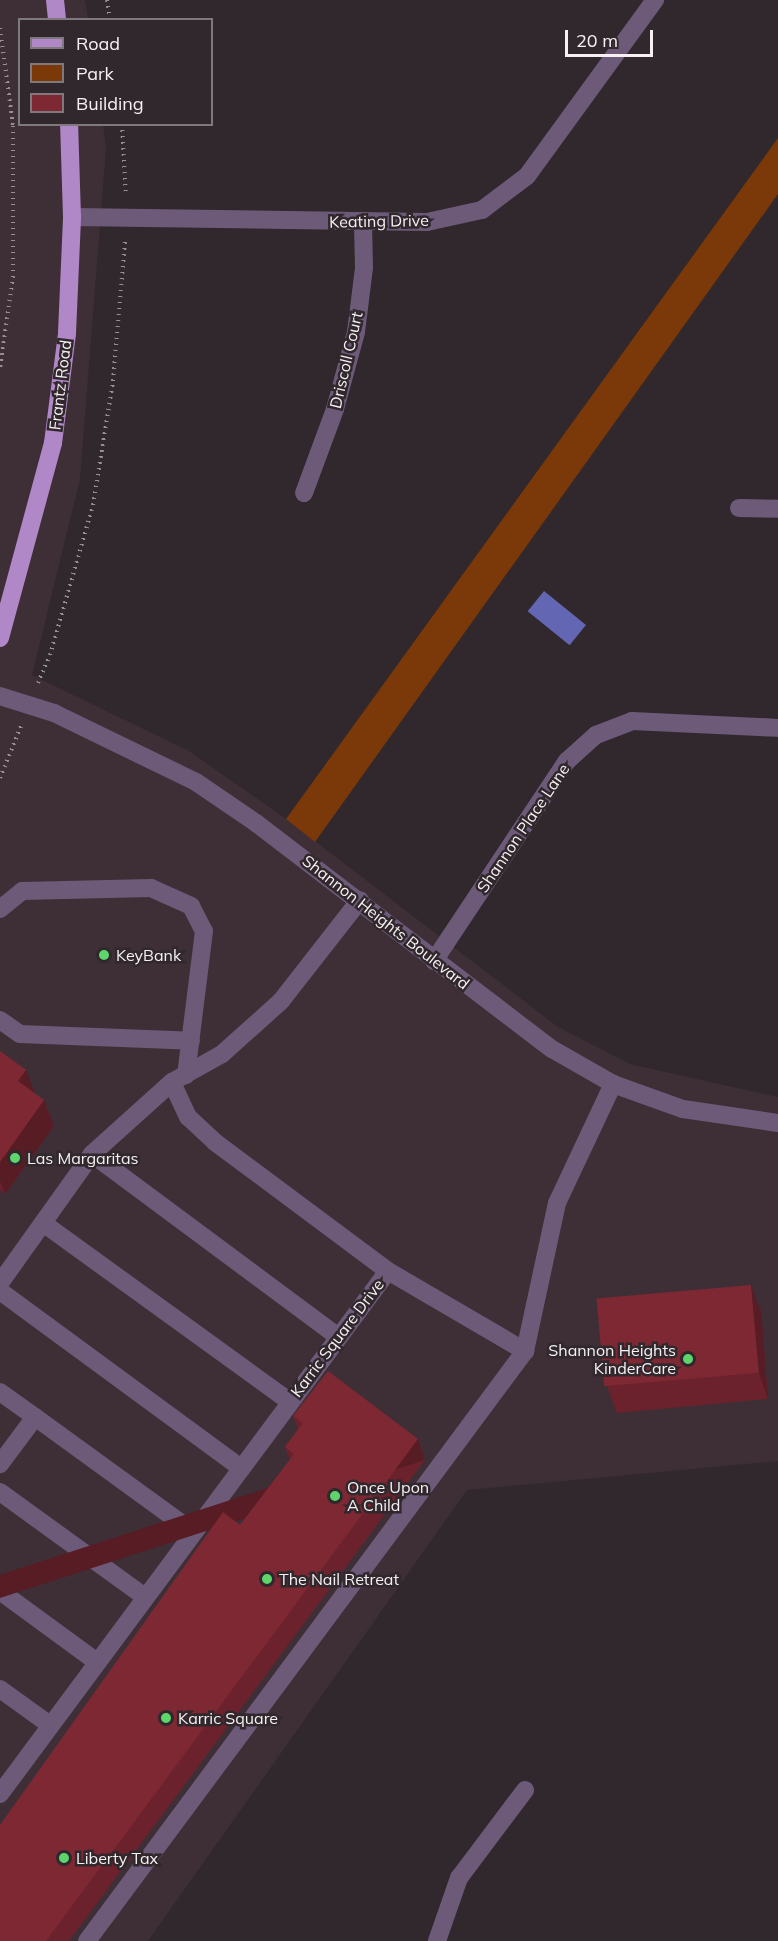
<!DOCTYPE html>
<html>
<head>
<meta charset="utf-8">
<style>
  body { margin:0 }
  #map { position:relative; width:778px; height:1941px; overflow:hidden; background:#30282c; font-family:Mulish,sans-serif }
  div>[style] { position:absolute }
  .built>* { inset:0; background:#3e2f37 }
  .green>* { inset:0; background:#7b3808 }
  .water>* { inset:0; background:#6366b2; transform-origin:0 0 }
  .path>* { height:4px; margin-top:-2px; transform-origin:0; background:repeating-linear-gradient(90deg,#968f93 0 1.5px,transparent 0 6px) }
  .minor>* { height:18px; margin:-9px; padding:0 9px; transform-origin:9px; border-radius:9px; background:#6d5a79 }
  .major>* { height:18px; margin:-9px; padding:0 9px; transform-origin:9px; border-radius:9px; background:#b088c8 }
  .wall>* { inset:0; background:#6c222c }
  .shaded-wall>* { inset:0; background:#581c24; transform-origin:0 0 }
  .building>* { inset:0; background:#7e2833; transform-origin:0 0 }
  .dots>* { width:16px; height:16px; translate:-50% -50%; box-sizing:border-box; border:3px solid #30282c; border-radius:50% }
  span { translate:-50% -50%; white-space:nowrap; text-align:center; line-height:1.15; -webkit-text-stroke:5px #30282c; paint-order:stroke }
  .street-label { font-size:16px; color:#f6f0f3 }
  .poi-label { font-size:16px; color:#f6f0f3 }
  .left { translate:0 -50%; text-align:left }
  .right { translate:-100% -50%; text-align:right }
  .legend { position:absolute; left:18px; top:18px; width:195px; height:108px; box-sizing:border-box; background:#30282c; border:2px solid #7f787c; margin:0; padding:8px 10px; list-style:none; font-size:18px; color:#f6f0f3 }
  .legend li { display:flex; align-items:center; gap:12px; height:30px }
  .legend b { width:30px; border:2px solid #7f787c }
  .scale { position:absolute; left:565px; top:30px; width:88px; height:27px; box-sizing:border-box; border:3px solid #f6f0f3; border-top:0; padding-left:8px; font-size:18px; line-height:21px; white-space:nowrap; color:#f6f0f3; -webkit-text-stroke:4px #30282c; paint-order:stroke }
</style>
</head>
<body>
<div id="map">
  <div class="built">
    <i style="clip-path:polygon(0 0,85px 0,88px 19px,20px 20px,20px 124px,103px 125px,106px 148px,80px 479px,32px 675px,189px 751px,286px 819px,558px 1027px,630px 1064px,778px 1097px,778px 1461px,467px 1490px,148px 1941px,0 1941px)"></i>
  </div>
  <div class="green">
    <i style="clip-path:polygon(778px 138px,778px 194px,315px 842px,286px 819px)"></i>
  </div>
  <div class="water">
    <i style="left:544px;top:591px;width:54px;height:26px;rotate:39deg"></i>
  </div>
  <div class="path">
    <i style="left:107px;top:0;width:20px;rotate:81deg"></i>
    <i style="left:0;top:28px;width:99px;rotate:82.4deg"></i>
    <i style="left:13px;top:126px;width:150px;rotate:90deg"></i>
    <i style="left:13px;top:276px;width:94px;rotate:98deg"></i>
    <i style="left:122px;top:124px;width:71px;rotate:86.8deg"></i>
    <i style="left:38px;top:683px;width:30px;rotate:-67deg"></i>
    <i style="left:50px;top:655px;width:156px;rotate:-74deg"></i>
    <i style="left:93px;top:505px;width:126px;rotate:-80.8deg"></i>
    <i style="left:113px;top:381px;width:140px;rotate:-85.1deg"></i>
    <i style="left:0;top:778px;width:56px;rotate:-68deg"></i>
  </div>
  <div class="minor">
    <i style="left:72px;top:217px;width:355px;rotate:0.8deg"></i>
    <i style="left:427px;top:222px;width:56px;rotate:-12.3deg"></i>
    <i style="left:482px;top:210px;width:56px;rotate:-37.1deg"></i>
    <i style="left:527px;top:176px;width:218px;rotate:-54deg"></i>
    <i style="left:304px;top:493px;width:90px;rotate:-69.7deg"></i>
    <i style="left:335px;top:409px;width:80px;rotate:-74.7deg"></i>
    <i style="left:356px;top:332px;width:64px;rotate:-82.9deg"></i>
    <i style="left:364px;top:268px;width:45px;rotate:-91.3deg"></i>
    <i style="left:739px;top:508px;width:39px;rotate:1deg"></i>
    <i style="left:0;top:696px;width:57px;rotate:17.5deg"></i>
    <i style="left:54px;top:713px;width:158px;rotate:25.9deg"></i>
    <i style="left:196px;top:782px;width:73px;rotate:34.3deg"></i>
    <i style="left:256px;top:823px;width:372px;rotate:37.4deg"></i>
    <i style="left:552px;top:1049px;width:70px;rotate:29.8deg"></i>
    <i style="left:613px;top:1084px;width:74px;rotate:19.7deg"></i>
    <i style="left:683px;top:1109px;width:96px;rotate:8.4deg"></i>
    <i style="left:0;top:909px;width:28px;rotate:-39deg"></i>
    <i style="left:22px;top:891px;width:129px;rotate:-1.3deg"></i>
    <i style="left:151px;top:888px;width:44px;rotate:24.2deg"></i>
    <i style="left:191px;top:906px;width:28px;rotate:63deg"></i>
    <i style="left:204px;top:931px;width:145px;rotate:97.1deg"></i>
    <i style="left:434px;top:961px;width:240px;rotate:-56.4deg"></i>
    <i style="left:567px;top:761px;width:39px;rotate:-42deg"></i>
    <i style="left:596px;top:735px;width:39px;rotate:-21deg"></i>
    <i style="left:632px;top:721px;width:146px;rotate:2.7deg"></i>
    <i style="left:0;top:1020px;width:24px;rotate:35deg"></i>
    <i style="left:20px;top:1034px;width:171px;rotate:2.3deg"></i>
    <i style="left:92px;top:1154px;width:307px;rotate:36.6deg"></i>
    <i style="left:43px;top:1223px;width:305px;rotate:35.9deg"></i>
    <i style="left:388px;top:1271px;width:159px;rotate:30.3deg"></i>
    <i style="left:0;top:1283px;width:158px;rotate:-54.5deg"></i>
    <i style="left:92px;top:1154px;width:108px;rotate:-42deg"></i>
    <i style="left:0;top:1291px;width:299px;rotate:36.3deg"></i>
    <i style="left:0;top:1392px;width:43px;rotate:35.5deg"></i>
    <i style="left:35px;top:1417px;width:59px;rotate:126.7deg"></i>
    <i style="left:35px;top:1417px;width:195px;rotate:36deg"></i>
    <i style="left:0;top:1492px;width:179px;rotate:35.9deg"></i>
    <i style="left:0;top:1591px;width:120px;rotate:36.2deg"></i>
    <i style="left:0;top:1689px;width:62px;rotate:35.8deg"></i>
    <i style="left:0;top:1794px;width:651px;rotate:-53.43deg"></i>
    <i style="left:388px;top:1271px;width:216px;rotate:-143.3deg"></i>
    <i style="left:215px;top:1142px;width:37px;rotate:-137deg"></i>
    <i style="left:188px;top:1117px;width:38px;rotate:-115deg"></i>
    <i style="left:172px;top:1082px;width:57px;rotate:-29.2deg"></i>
    <i style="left:222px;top:1054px;width:79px;rotate:-41.9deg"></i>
    <i style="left:281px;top:1001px;width:128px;rotate:-52deg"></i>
    <i style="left:87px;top:1941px;width:735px;rotate:-53.41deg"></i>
    <i style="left:525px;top:1351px;width:151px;rotate:-77.8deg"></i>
    <i style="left:557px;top:1203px;width:132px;rotate:-64.8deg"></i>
    <i style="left:437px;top:1941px;width:67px;rotate:-70.8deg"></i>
    <i style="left:459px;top:1878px;width:110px;rotate:-53.1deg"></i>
  </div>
  <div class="major">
    <i style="left:55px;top:0;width:20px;rotate:84deg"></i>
    <i style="left:0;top:638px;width:202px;rotate:-74.8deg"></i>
    <i style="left:53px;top:443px;width:111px;rotate:-82.7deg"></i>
    <i style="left:67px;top:333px;width:116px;rotate:-87.5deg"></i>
    <i style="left:72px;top:217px;width:93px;rotate:-91.8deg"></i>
  </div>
  <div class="wall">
    <i style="clip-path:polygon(0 1051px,35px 1094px,44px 1100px,54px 1126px,5px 1194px,0 1190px)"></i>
    <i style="clip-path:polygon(761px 1311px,768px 1399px,617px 1413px,607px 1387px)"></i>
    <i style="clip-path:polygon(293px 1416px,425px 1460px,69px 1941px,0 1941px,240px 1525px,290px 1460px,285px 1447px,298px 1429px)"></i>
  </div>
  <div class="shaded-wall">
    <i style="clip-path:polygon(26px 1070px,36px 1096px,18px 1081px)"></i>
    <i style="clip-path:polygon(44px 1100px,54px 1126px,5px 1194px,0 1181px,0 1162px)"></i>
    <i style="clip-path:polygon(751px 1285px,761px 1311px,768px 1399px,759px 1373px)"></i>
    <i style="left:418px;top:1439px;width:22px;height:625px;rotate:72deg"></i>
  </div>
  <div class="building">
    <i style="clip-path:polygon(0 1051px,26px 1070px,18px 1081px,44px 1100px,0 1162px)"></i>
    <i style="left:751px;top:1285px;width:88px;height:155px;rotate:85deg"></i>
    <i style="clip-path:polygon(328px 1371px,418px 1439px,46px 1941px,0 1941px,0 1825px,223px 1512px,240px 1525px,294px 1454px,285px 1447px,303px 1423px,293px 1416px)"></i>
  </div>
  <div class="dots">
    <i style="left:104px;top:955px;background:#5ed56c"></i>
    <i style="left:15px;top:1158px;background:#5ed56c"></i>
    <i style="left:688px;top:1359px;background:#5ed56c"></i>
    <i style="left:335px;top:1496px;background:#5ed56c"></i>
    <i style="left:267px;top:1579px;background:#5ed56c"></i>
    <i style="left:166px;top:1718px;background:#5ed56c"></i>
    <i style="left:64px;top:1858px;background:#5ed56c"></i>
  </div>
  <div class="street-label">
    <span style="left:379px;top:221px;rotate:-1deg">Keating Drive</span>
    <span style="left:346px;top:360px;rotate:-77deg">Driscoll Court</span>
    <span style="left:60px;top:385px;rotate:-83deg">Frantz Road</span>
    <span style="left:523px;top:828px;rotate:-56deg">Shannon Place Lane</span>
    <span style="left:386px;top:922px;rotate:38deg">Shannon Heights Boulevard</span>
    <span style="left:337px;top:1338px;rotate:-53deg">Karric Square Drive</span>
  </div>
  <div class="poi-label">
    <span class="left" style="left:116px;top:955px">KeyBank</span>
    <span class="left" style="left:27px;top:1158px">Las Margaritas</span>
    <span class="right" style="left:676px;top:1359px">Shannon Heights<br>KinderCare</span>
    <span class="left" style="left:347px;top:1496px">Once Upon<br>A Child</span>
    <span class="left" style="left:279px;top:1579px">The Nail Retreat</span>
    <span class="left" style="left:178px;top:1718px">Karric Square</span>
    <span class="left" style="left:76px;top:1858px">Liberty Tax</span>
  </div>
  <ul class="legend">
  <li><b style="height:8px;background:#b088c8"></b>Road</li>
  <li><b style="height:16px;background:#7b3808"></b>Park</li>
  <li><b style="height:16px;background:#7e2833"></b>Building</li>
  </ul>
  <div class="scale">20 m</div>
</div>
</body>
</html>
